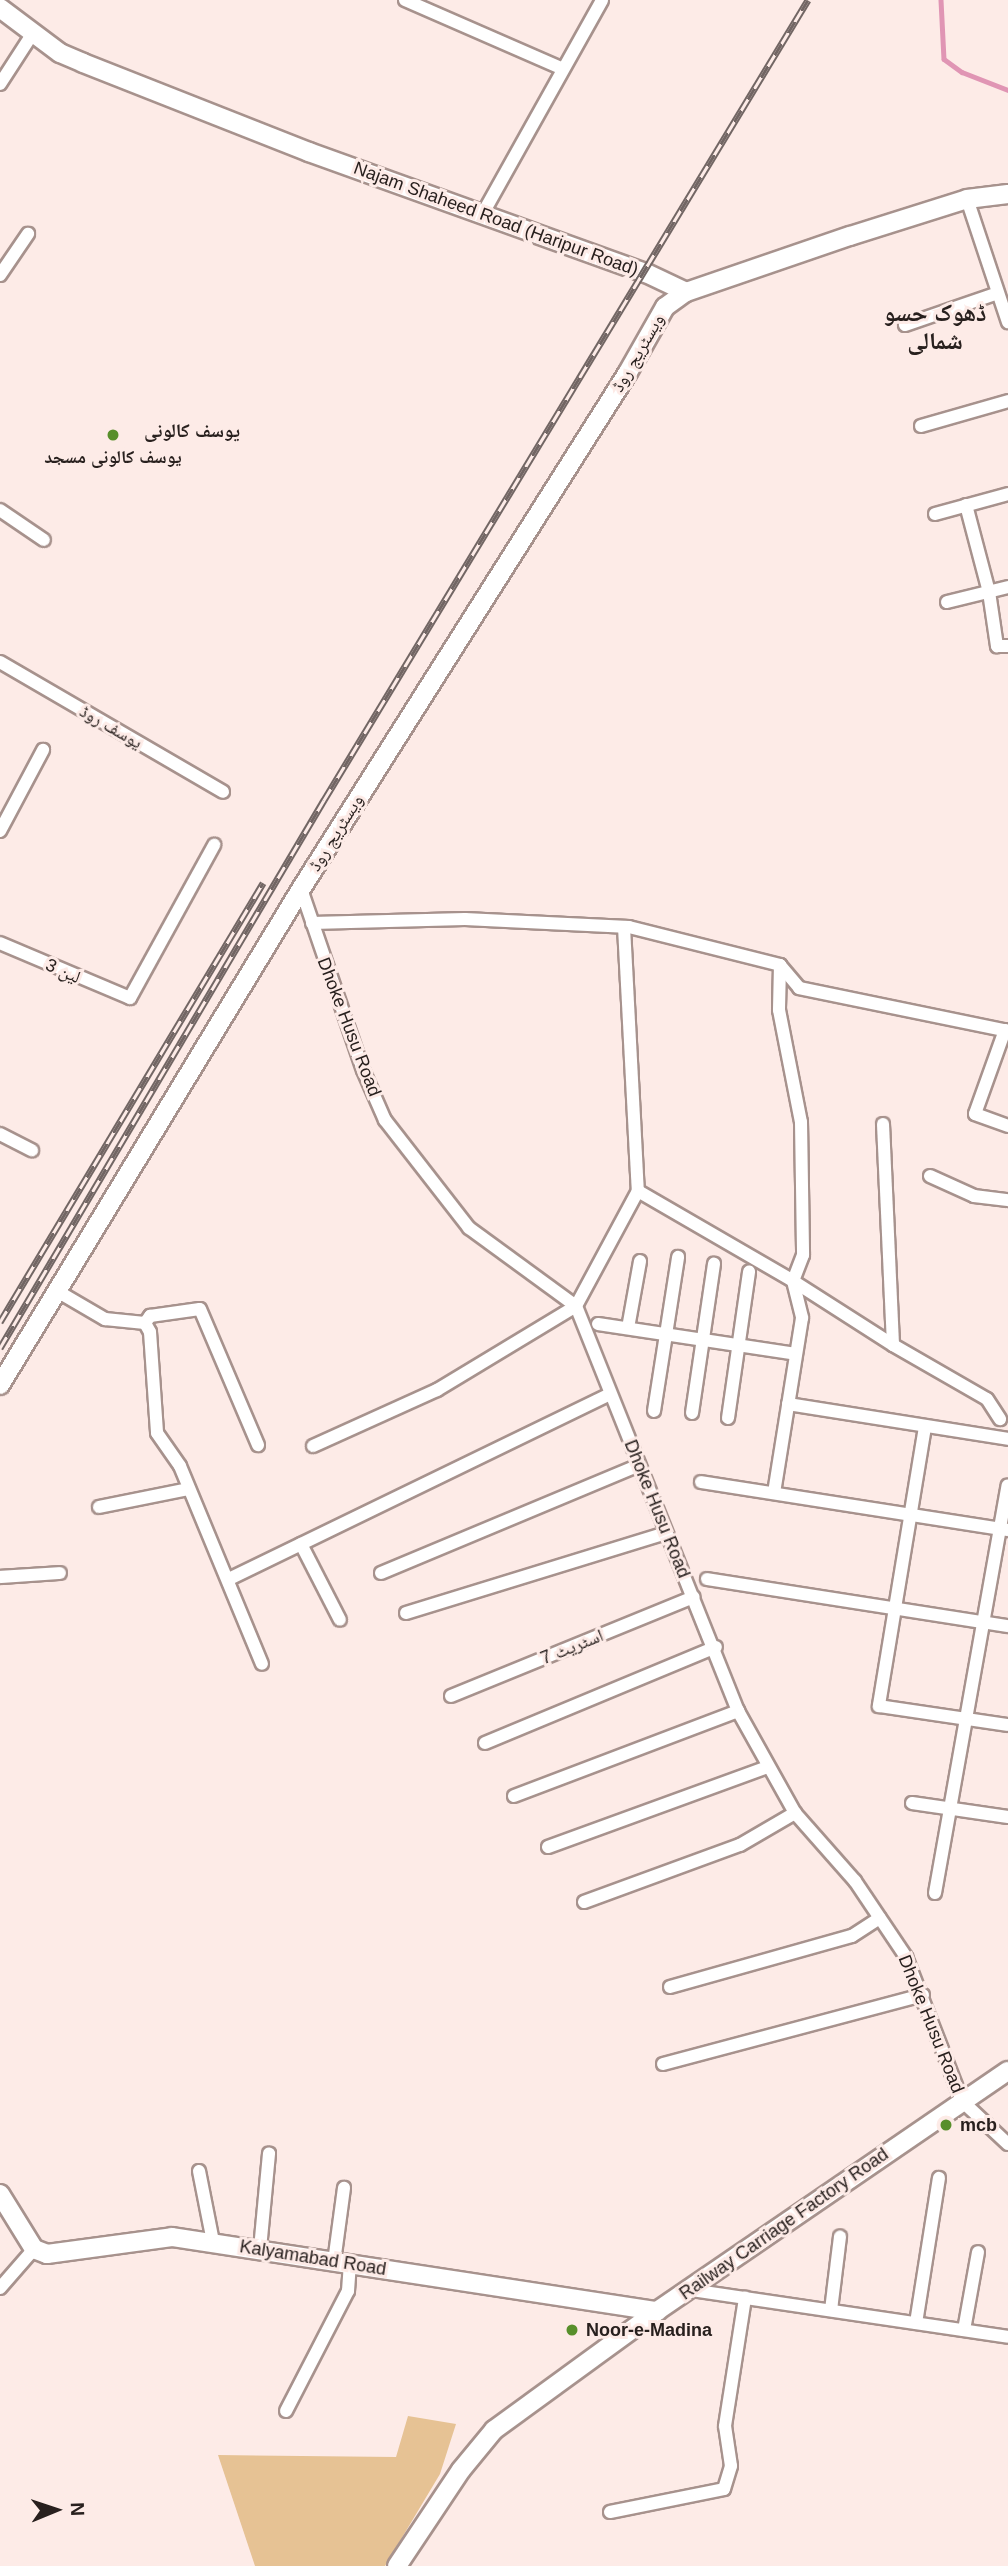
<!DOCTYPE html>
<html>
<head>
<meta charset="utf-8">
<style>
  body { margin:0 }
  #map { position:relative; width:1008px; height:2566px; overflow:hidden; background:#fdebe7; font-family:Helvetica,"Noto Naskh Arabic",sans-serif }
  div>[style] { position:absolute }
  .green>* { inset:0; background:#e6c294 }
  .stream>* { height:4.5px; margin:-2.25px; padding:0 2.25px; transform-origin:2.25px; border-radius:2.25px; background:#e095b4 }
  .roads { filter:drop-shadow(2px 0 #a7928d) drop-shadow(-2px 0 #a7928d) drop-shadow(0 2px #a7928d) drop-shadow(0 -2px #a7928d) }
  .street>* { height:12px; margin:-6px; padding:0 6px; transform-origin:6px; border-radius:6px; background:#fff }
  .secondary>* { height:18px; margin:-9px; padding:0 9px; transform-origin:9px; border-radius:9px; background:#fff }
  .rail>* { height:7px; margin-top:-3.5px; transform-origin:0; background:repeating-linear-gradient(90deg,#fdebe7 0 13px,#726664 0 26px); box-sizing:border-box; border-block:2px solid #726664 }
  .dots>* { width:19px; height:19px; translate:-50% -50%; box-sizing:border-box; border:4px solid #fdebe7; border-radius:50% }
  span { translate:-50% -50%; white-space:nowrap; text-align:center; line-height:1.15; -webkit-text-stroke:6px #fdebe7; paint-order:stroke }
  .street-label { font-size:18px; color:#28201e }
  .poi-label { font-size:18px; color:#28201e; font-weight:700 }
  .left { translate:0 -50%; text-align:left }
  .neighbourhood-label { font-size:19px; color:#28201e; font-weight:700 }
  .district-label { font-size:24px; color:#28201e; font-weight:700 }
  .north { position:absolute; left:21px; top:2475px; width:70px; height:70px; -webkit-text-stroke:5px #fdebe7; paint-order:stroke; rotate:88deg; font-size:19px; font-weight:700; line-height:28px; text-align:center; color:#28201e }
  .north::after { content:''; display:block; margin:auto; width:24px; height:32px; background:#28201e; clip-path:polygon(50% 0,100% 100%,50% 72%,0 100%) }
</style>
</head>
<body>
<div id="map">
  <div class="green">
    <i style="clip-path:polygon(408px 2416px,456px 2424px,440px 2474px,385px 2566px,255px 2566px,218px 2455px,396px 2457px)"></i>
  </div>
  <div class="stream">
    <i style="left:941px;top:0;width:59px;rotate:87.1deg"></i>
    <i style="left:944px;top:59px;width:22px;rotate:36deg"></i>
    <i style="left:962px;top:72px;width:49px;rotate:21.4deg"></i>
  </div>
  <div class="roads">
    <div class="street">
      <i style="left:405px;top:0;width:172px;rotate:23.6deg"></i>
      <i style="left:0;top:84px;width:61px;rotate:-57.1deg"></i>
      <i style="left:967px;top:199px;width:130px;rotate:71.6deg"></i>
      <i style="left:482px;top:215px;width:246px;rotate:-60.8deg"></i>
      <i style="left:0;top:275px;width:50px;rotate:-55.7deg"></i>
      <i style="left:905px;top:325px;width:98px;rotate:-19deg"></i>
      <i style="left:921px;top:426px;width:91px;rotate:-16deg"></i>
      <i style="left:966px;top:505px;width:90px;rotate:75.2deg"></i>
      <i style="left:989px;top:592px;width:55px;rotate:81.6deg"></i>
      <i style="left:997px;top:646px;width:11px"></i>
      <i style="left:0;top:510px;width:53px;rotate:34.3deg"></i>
      <i style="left:935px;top:514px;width:76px;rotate:-15.3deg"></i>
      <i style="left:947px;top:602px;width:63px;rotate:-13.8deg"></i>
      <i style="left:0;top:662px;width:258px;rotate:30.2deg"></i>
      <i style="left:0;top:831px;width:92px;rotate:-62deg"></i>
      <i style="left:301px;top:889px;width:191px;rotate:71.1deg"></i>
      <i style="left:363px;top:1070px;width:55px;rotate:66.3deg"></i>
      <i style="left:385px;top:1120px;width:137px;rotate:52.1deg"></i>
      <i style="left:469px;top:1228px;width:132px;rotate:36.1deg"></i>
      <i style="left:576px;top:1306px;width:436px;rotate:68.2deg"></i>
      <i style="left:738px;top:1711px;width:117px;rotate:60.8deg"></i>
      <i style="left:795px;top:1813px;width:91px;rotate:48.6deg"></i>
      <i style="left:855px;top:1881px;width:92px;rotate:56.1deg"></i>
      <i style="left:906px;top:1957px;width:155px;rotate:68.7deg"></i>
      <i style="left:962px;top:2101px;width:63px;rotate:43.1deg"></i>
      <i style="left:312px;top:923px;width:153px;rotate:-1.5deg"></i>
      <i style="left:465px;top:919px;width:164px;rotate:2.8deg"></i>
      <i style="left:629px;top:927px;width:156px;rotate:14.1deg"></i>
      <i style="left:780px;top:965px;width:30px;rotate:50deg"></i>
      <i style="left:799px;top:988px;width:213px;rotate:11.6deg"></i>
      <i style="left:624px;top:927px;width:264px;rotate:87deg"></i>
      <i style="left:0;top:943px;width:141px;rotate:22.9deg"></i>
      <i style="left:130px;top:998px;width:175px;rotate:-61.2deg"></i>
      <i style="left:780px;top:965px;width:45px;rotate:91.3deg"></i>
      <i style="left:779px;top:1010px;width:114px;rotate:78.9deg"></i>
      <i style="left:801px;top:1122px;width:133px;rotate:89.1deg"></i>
      <i style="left:803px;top:1255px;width:28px;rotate:111deg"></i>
      <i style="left:793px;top:1281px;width:119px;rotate:32.6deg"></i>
      <i style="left:1005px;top:1030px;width:89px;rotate:109.7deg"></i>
      <i style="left:975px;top:1114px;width:35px;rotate:20deg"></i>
      <i style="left:883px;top:1124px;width:221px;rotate:87.4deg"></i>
      <i style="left:893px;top:1345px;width:108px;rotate:29.9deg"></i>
      <i style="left:987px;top:1399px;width:24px;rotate:57deg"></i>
      <i style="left:0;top:1134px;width:36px;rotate:27deg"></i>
      <i style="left:930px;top:1176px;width:48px;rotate:24.4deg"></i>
      <i style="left:974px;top:1196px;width:34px;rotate:7deg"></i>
      <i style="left:57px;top:1291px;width:56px;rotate:30.3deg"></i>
      <i style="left:105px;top:1319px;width:40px;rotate:5.7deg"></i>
      <i style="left:145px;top:1323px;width:10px;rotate:61deg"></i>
      <i style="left:150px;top:1332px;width:101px;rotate:86deg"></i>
      <i style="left:157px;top:1433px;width:40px;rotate:55.1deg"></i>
      <i style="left:180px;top:1466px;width:214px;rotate:67.5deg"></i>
      <i style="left:145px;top:1323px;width:9px;rotate:-54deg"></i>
      <i style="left:150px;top:1316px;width:50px;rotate:-8deg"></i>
      <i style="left:200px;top:1309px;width:148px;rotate:66.9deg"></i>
      <i style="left:598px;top:1324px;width:200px;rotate:8.6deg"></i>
      <i style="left:628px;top:1328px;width:68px;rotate:-79.8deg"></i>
      <i style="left:788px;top:1404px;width:223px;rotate:9deg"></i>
      <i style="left:654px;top:1411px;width:156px;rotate:-81.1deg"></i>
      <i style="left:692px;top:1413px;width:151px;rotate:-81.6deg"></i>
      <i style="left:728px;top:1418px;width:148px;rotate:-81.8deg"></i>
      <i style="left:925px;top:1427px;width:283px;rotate:99.4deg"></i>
      <i style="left:879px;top:1706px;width:130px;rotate:8.4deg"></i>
      <i style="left:313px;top:1446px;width:136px;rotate:-24.3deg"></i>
      <i style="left:437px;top:1390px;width:162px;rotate:-31.1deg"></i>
      <i style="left:576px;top:1306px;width:131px;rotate:-61.7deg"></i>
      <i style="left:638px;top:1191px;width:179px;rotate:30.1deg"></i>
      <i style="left:793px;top:1281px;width:38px;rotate:76deg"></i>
      <i style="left:802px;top:1318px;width:177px;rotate:99.1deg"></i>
      <i style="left:701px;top:1482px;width:311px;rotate:8.9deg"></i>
      <i style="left:99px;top:1507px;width:91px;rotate:-11.4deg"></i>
      <i style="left:301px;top:1544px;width:85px;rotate:62.8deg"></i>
      <i style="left:381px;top:1573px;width:280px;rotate:-22.7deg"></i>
      <i style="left:0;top:1577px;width:60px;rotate:-3.8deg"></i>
      <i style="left:229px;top:1579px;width:424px;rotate:-25.9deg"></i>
      <i style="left:707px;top:1579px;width:305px;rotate:8.9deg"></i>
      <i style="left:406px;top:1613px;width:272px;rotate:-17.1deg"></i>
      <i style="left:451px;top:1696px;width:262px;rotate:-22.2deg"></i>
      <i style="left:485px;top:1743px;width:250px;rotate:-22.6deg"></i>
      <i style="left:514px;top:1796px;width:240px;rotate:-20.8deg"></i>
      <i style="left:912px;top:1803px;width:97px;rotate:8.3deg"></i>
      <i style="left:548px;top:1847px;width:234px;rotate:-20deg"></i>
      <i style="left:935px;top:1893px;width:414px;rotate:-79.9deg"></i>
      <i style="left:584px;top:1902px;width:166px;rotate:-20.1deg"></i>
      <i style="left:740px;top:1845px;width:64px;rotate:-30.2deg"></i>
      <i style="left:670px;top:1987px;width:189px;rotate:-15.7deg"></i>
      <i style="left:852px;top:1936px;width:33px;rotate:-33deg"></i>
      <i style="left:663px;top:2064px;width:269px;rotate:-14.9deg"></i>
      <i style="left:199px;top:2171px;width:72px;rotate:78.8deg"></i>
      <i style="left:260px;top:2249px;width:96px;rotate:-84.6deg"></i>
      <i style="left:334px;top:2262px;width:75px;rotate:-82.3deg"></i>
      <i style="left:0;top:2288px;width:52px;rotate:-48.9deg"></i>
      <i style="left:691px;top:2290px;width:320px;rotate:8.4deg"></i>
      <i style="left:831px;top:2310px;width:74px;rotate:-83deg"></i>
      <i style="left:916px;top:2323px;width:147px;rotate:-81deg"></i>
      <i style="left:964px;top:2330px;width:79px;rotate:-79.8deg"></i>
      <i style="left:286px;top:2411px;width:135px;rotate:-62.7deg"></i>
      <i style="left:348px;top:2291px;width:26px;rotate:-86deg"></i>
      <i style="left:610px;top:2512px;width:116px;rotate:-11.4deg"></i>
      <i style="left:724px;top:2489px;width:24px;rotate:-73deg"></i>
      <i style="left:731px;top:2466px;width:40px;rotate:-98.5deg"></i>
      <i style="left:725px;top:2426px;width:130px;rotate:-81.1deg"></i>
    </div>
    <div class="secondary">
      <i style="left:0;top:8px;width:75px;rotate:36.9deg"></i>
      <i style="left:60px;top:53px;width:25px;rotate:23deg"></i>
      <i style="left:83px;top:63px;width:243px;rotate:21.5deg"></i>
      <i style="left:309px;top:152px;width:358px;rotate:19.8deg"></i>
      <i style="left:646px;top:273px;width:44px;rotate:25.4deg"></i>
      <i style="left:0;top:1385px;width:580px;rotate:-58.75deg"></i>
      <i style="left:301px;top:889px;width:610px;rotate:-57.67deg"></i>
      <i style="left:627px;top:374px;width:77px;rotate:-60.4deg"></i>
      <i style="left:665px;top:307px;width:26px;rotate:-36deg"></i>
      <i style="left:686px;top:292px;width:173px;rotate:-18.9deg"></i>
      <i style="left:850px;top:236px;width:123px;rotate:-17.5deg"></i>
      <i style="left:967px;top:199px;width:41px;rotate:-7deg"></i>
      <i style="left:0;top:2194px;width:65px;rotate:58.3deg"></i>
      <i style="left:34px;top:2249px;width:14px;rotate:21deg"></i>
      <i style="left:47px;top:2254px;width:126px;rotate:-7.7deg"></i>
      <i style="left:172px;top:2237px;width:491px;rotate:8.7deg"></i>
      <i style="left:397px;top:2566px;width:115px;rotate:-56.3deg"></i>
      <i style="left:461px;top:2470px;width:52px;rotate:-50.5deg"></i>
      <i style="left:494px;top:2430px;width:202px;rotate:-36.1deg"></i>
      <i style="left:657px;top:2311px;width:425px;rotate:-34.4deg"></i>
    </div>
  </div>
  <div class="rail">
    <i style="left:0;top:1322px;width:512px;rotate:-59.07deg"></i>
    <i style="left:0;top:1348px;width:637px;rotate:-59.41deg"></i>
    <i style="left:324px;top:800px;width:935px;rotate:-58.83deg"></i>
  </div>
  <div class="dots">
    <i style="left:113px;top:435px;background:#588f2b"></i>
    <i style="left:946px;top:2125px;background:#588f2b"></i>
    <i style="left:572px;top:2330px;background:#588f2b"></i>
  </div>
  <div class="street-label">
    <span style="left:496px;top:219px;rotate:20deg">Najam Shaheed Road (Haripur Road)</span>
    <span style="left:638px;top:353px;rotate:-60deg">ویسٹریج روڈ</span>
    <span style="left:111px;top:727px;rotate:30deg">یوسف روڈ</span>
    <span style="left:336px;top:833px;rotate:-58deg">ویسٹریج روڈ</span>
    <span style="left:63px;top:971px;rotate:24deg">لین 3</span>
    <span style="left:349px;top:1027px;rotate:69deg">Dhoke Husu Road</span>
    <span style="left:657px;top:1509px;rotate:68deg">Dhoke Husu Road</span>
    <span style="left:572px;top:1647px;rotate:-22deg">اسٹریٹ 7</span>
    <span style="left:931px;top:2024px;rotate:68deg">Dhoke Husu Road</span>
    <span style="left:784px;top:2224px;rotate:-35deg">Railway Carriage Factory Road</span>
    <span style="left:313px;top:2258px;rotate:9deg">Kalyamabad Road</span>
  </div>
  <div class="poi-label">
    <span style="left:113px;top:457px">یوسف کالونی مسجد</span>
    <span class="left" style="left:960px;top:2125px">mcb</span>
    <span class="left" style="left:586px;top:2330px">Noor-e-Madina</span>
  </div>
  <div class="neighbourhood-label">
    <span style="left:192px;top:431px">یوسف کالونی</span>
  </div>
  <div class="district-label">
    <span style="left:935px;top:327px">ڈھوک حسو<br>شمالی</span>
  </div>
  <div class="north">N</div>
</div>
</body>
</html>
